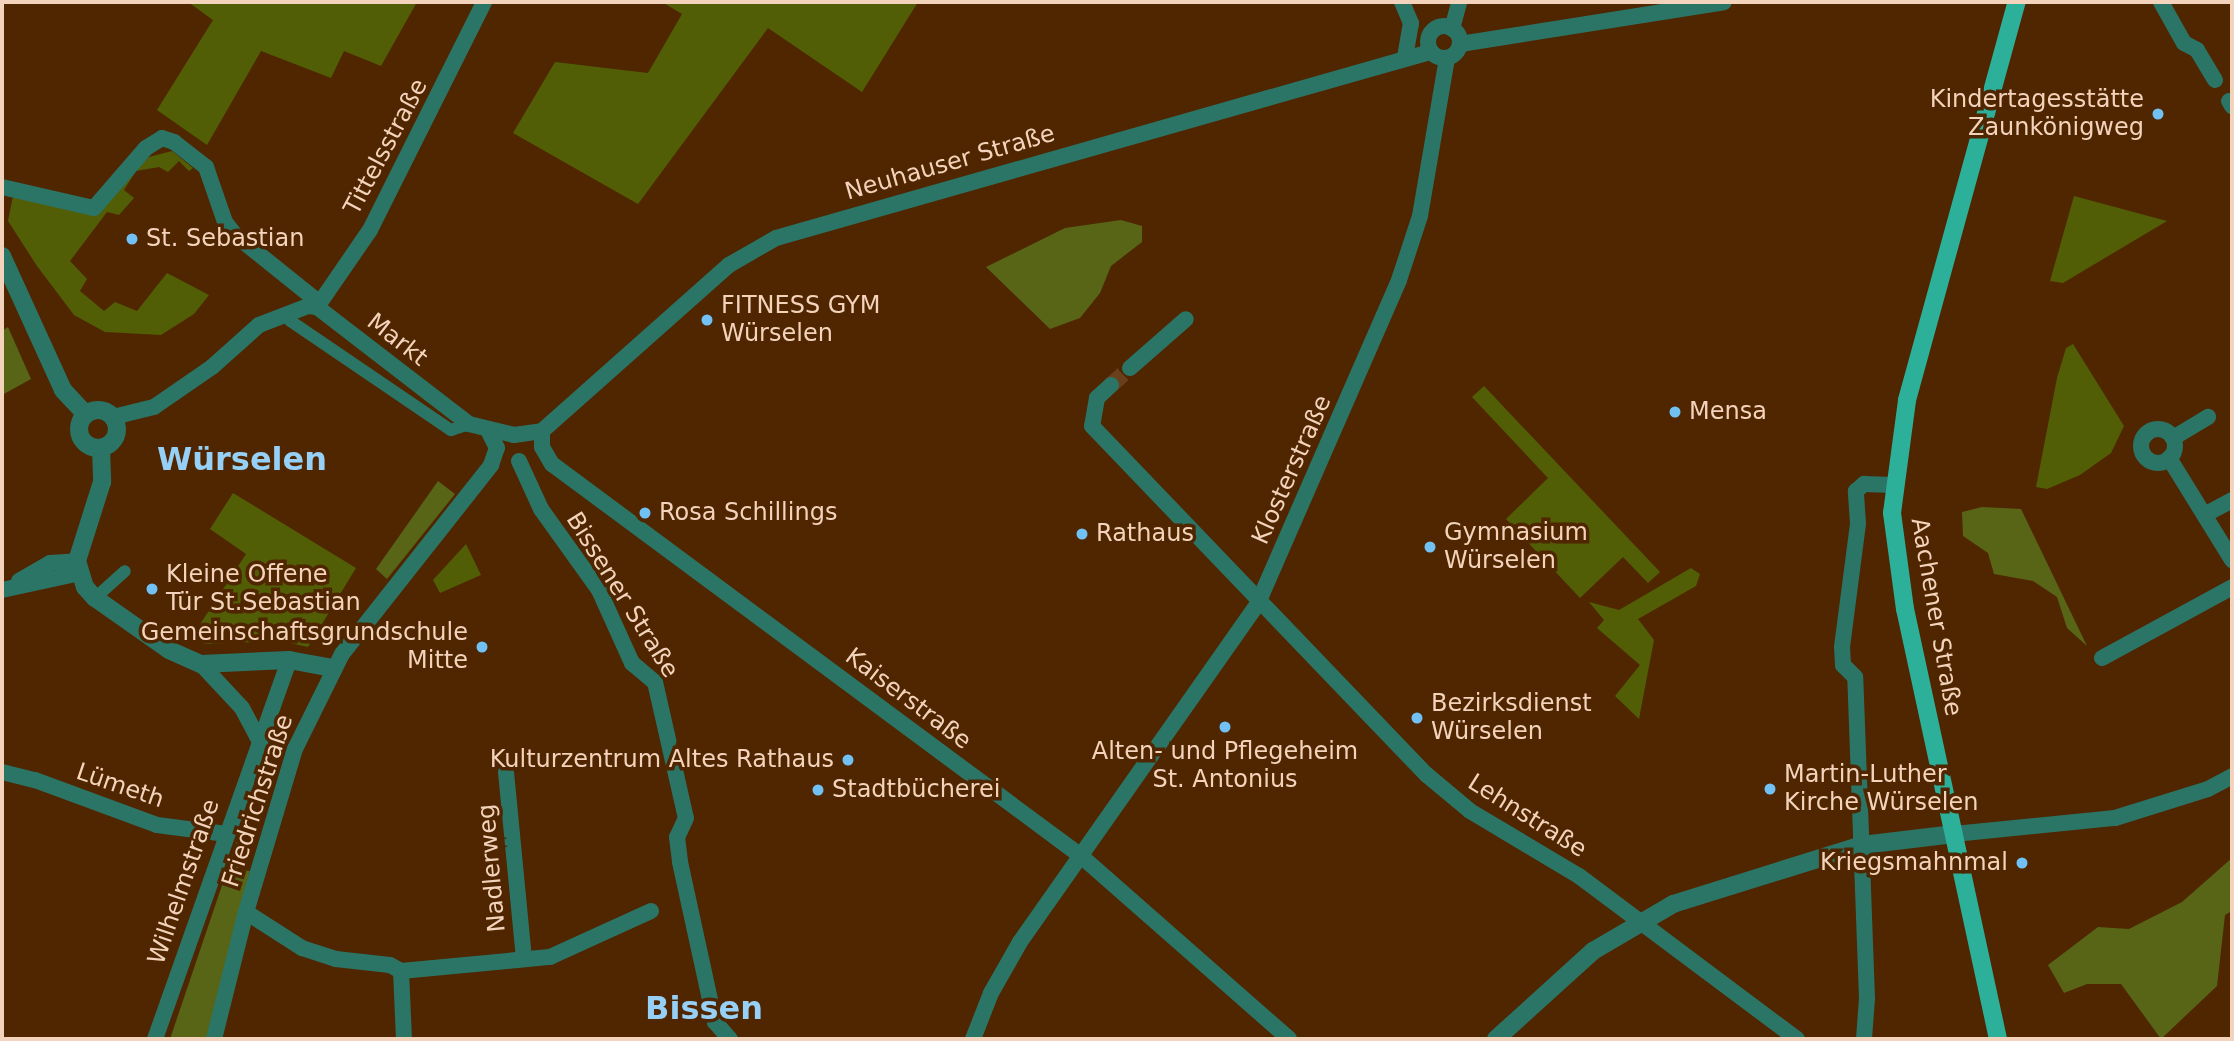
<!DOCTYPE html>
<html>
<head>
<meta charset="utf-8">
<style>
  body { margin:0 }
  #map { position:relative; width:2234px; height:1041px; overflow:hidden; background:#4f2600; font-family:"DejaVu Sans",sans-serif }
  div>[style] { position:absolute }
  .green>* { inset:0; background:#525e06 }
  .forest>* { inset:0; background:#586517 }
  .minor-tunnel>* { height:16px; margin-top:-8px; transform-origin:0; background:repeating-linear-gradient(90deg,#68401c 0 16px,transparent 0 24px) }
  .pedestrian>* { height:12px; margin:-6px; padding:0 6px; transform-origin:6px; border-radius:6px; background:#2b7567 }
  .minor>* { height:16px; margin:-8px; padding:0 8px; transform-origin:8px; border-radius:8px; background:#2b7567 }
  .minor>.ring { margin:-8px; padding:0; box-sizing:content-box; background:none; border:16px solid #2b7567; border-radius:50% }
  .tertiary>* { height:18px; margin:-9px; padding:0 9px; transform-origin:9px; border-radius:9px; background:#2b7567 }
  .tertiary>.ring { margin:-9px; padding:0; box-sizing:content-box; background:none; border:18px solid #2b7567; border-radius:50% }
  .primary>* { height:18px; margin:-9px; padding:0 9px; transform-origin:9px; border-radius:9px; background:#2db09a }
  .dots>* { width:19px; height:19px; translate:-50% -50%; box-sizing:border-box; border:4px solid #4f2600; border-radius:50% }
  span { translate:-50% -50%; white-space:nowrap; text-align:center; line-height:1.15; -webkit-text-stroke:7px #4f2600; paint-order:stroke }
  .poi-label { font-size:24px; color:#f3d3bb }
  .right { translate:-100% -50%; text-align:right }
  .left { translate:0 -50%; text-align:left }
  .street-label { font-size:24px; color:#f3d3bb }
  .district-label { font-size:32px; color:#97d0f6; font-weight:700 }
  .frame { position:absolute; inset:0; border:4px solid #f3d3bb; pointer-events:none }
</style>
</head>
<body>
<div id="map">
  <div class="green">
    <i style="clip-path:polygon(188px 2px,417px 2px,381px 66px,344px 51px,331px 78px,261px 51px,207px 145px,157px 110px,213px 20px)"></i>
    <i style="clip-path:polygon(662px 2px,918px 2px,862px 92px,768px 28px,638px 204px,513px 133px,555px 62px,648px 73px,682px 14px)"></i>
    <i style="clip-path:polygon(172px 151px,193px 168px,189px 171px,179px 161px,168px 172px,159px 167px,136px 171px,124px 190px,134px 198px,119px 215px,107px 212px,70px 261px,87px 279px,80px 291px,104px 311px,115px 302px,137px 311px,167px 273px,209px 295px,194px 314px,161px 335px,105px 332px,74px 315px,37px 266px,8px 221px,13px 196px,85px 213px,149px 157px)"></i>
    <i style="clip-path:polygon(2074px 196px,2167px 221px,2063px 283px,2050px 281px)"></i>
    <i style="clip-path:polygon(2073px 344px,2124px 426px,2111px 453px,2080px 475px,2047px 489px,2036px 487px,2057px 378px,2066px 348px)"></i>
    <i style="clip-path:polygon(1484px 386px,1660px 572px,1648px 583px,1623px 557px,1580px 598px,1506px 519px,1548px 478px,1472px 397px)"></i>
    <i style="clip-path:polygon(233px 493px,356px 568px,308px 647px,281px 641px,205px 644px,193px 635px,246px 554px,210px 529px)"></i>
    <i style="clip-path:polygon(466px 544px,481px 575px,440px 593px,433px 580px)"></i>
    <i style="clip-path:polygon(1691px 568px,1700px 574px,1696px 586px,1638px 619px,1654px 640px,1639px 719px,1615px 696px,1640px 665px,1597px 628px,1604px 620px,1589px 602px,1619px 610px)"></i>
  </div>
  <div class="forest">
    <i style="clip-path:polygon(1121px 220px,1142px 226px,1142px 242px,1111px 266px,1100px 293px,1080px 318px,1050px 329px,986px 267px,1065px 228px)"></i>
    <i style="clip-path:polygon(8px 327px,31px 379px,2px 395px,2px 331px)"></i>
    <i style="clip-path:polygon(438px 481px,455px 494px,387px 579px,376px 569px)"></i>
    <i style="clip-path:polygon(1982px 507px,2021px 509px,2087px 646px,2067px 628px,2057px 597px,2033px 581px,1994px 574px,1988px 553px,1963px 536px,1962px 512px)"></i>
    <i style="clip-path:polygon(237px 841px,249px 845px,238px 869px,250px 871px,207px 1039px,170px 1039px)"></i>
    <i style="clip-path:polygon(2232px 858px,2232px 911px,2225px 915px,2217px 986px,2161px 1039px,2121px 984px,2087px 984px,2064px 993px,2048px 965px,2098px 927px,2129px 929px,2182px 902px)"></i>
  </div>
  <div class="minor-tunnel">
    <i style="left:1111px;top:385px;width:25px;rotate:-42deg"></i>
  </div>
  <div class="pedestrian">
    <i style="left:289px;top:320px;width:196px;rotate:34.2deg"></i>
    <i style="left:451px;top:430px;width:19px;rotate:-18deg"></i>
    <i style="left:95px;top:598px;width:40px;rotate:-42deg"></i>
  </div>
  <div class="minor">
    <i style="left:1402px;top:2px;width:23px;rotate:67deg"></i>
    <i style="left:1411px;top:23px;width:35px;rotate:100deg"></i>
    <i style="left:2161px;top:2px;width:47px;rotate:60.7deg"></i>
    <i style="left:2184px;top:43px;width:15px;rotate:28deg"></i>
    <i style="left:2197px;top:50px;width:35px;rotate:59deg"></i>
    <i class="ring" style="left:1428px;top:26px;width:16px;height:16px"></i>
    <i style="left:1452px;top:29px;width:28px;rotate:-75deg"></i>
    <i style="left:1460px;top:44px;width:267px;rotate:-9deg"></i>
    <i style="left:2229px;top:101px;width:6px;rotate:59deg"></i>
    <i style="left:2px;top:187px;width:94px;rotate:12.9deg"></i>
    <i style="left:94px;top:208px;width:79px;rotate:-49.1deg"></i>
    <i style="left:146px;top:148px;width:19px;rotate:-32deg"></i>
    <i style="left:162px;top:138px;width:13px;rotate:18deg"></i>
    <i style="left:174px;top:142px;width:41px;rotate:38deg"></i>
    <i style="left:206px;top:167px;width:58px;rotate:70.9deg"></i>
    <i style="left:225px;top:222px;width:16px;rotate:52deg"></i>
    <i style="left:235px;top:235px;width:109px;rotate:38.7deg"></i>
    <i style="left:317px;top:307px;width:93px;rotate:-55.5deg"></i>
    <i style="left:370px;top:230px;width:255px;rotate:-63.4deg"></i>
    <i style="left:1130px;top:368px;width:74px;rotate:-41.2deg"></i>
    <i style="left:1111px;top:385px;width:19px;rotate:137deg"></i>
    <i style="left:1097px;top:398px;width:28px;rotate:100deg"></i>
    <i style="left:1092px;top:426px;width:484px;rotate:46.2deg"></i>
    <i style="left:1427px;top:775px;width:56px;rotate:39.9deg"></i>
    <i style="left:1470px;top:811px;width:127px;rotate:30.8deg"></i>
    <i style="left:1579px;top:876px;width:272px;rotate:36.8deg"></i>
    <i style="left:113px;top:417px;width:42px;rotate:-13.7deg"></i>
    <i style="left:154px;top:407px;width:70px;rotate:-34.6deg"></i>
    <i style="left:212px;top:367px;width:63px;rotate:-41.8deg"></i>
    <i style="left:259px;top:325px;width:53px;rotate:-21.2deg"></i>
    <i style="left:308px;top:306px;width:9px;rotate:6deg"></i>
    <i style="left:317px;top:307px;width:192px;rotate:37.6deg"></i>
    <i style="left:469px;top:424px;width:46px;rotate:13.7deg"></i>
    <i style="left:514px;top:435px;width:28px;rotate:-8deg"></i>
    <i style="left:542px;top:431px;width:250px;rotate:-41.6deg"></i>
    <i style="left:729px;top:265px;width:54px;rotate:-29.9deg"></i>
    <i style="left:776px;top:238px;width:680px;rotate:-15.88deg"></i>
    <i class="ring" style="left:2141px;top:429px;width:18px;height:18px"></i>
    <i style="left:542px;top:431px;width:16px;rotate:90deg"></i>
    <i style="left:542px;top:447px;width:20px;rotate:60deg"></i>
    <i style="left:552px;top:464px;width:658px;rotate:36.54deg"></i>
    <i style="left:1081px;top:856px;width:277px;rotate:41.3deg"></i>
    <i style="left:2173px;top:438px;width:41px;rotate:-31deg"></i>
    <i style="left:2169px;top:458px;width:120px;rotate:58.3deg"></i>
    <i style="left:519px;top:461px;width:53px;rotate:65.4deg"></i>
    <i style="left:541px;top:509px;width:100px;rotate:54.4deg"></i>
    <i style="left:599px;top:590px;width:80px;rotate:65.7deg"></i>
    <i style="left:632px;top:663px;width:30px;rotate:40deg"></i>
    <i style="left:655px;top:682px;width:139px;rotate:77.2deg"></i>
    <i style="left:686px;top:818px;width:21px;rotate:115deg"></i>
    <i style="left:677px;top:837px;width:25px;rotate:83deg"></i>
    <i style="left:680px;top:862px;width:164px;rotate:77.7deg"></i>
    <i style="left:715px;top:1022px;width:23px;rotate:49deg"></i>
    <i style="left:2206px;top:514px;width:30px;rotate:-28deg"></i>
    <i style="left:19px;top:581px;width:36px;rotate:-30deg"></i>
    <i style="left:50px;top:563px;width:27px;rotate:-4deg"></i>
    <i style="left:2px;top:590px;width:80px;rotate:-12.3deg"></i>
    <i style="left:2102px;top:658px;width:148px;rotate:-28.6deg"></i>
    <i style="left:201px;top:664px;width:60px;rotate:47deg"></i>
    <i style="left:242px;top:708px;width:36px;rotate:62deg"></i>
    <i style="left:2px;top:772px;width:34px;rotate:14deg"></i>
    <i style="left:35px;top:780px;width:130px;rotate:20.2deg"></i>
    <i style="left:157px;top:825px;width:70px;rotate:7.4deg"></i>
    <i style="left:506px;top:772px;width:188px;rotate:84.5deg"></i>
    <i style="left:1954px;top:834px;width:162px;rotate:-5.7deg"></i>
    <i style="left:2115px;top:818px;width:97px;rotate:-17.3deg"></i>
    <i style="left:2208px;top:789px;width:27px;rotate:-28deg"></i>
    <i style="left:246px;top:912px;width:67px;rotate:32.7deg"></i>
    <i style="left:302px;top:948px;width:36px;rotate:18deg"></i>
    <i style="left:336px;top:959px;width:54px;rotate:6.3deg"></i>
    <i style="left:390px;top:965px;width:13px;rotate:29deg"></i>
    <i style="left:401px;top:971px;width:68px;rotate:87.5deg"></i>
    <i style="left:401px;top:971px;width:150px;rotate:-5.4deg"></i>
    <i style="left:550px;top:957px;width:111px;rotate:-24.5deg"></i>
    <i style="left:155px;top:1039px;width:402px;rotate:-70.5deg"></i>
    <i style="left:214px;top:1039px;width:131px;rotate:-75.9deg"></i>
    <i style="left:246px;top:912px;width:170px;rotate:-73.3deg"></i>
    <i style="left:295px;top:749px;width:106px;rotate:-63.7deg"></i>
    <i style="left:342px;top:654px;width:241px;rotate:-51.7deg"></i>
    <i style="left:491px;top:465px;width:18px;rotate:-71deg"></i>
    <i style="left:497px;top:448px;width:18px;rotate:-117deg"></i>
    <i style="left:973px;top:1039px;width:49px;rotate:-68.6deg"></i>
    <i style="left:991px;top:993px;width:59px;rotate:-60.4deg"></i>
    <i style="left:1020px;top:942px;width:414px;rotate:-54.9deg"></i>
    <i style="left:1258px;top:603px;width:352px;rotate:-66.4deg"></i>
    <i style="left:1399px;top:280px;width:67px;rotate:-71.8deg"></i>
    <i style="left:1420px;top:216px;width:160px;rotate:-80.3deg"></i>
    <i style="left:1864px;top:1039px;width:41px;rotate:-85.8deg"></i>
    <i style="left:1867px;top:998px;width:321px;rotate:-92.1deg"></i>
    <i style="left:1855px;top:677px;width:17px;rotate:-135deg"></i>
    <i style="left:1843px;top:665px;width:18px;rotate:-93deg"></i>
    <i style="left:1842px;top:647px;width:125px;rotate:-82.6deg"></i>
    <i style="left:1858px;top:523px;width:32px;rotate:-94deg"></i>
    <i style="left:1856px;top:491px;width:11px;rotate:-41deg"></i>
    <i style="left:1864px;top:484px;width:29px;rotate:2deg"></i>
  </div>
  <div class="tertiary">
    <i style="left:2px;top:256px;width:147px;rotate:65.5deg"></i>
    <i style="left:63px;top:390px;width:33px;rotate:47deg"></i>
    <i class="ring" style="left:79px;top:410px;width:20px;height:20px"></i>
    <i style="left:101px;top:448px;width:34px;rotate:88deg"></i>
    <i style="left:102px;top:482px;width:83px;rotate:107.6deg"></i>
    <i style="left:77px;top:561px;width:27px;rotate:73deg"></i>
    <i style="left:85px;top:587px;width:15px;rotate:48deg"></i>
    <i style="left:95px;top:598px;width:90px;rotate:35.1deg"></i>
    <i style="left:169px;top:650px;width:35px;rotate:24deg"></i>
    <i style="left:201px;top:664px;width:88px;rotate:-2.6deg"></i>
    <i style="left:289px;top:660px;width:45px;rotate:10.3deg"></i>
    <i style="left:1496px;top:1039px;width:131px;rotate:-42.2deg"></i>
    <i style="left:1593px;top:951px;width:93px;rotate:-30.4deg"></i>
    <i style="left:1673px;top:904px;width:198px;rotate:-17.3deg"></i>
    <i style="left:1862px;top:845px;width:93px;rotate:-6.8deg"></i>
  </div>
  <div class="primary">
    <i style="left:1998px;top:1039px;width:440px;rotate:-102.2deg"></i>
    <i style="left:1905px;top:609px;width:97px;rotate:-97.7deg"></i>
    <i style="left:1892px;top:513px;width:114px;rotate:-82.4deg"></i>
    <i style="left:1907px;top:400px;width:413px;rotate:-74.6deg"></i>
  </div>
  <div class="dots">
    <i style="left:2158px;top:114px;background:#71c1f5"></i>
    <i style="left:132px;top:239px;background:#71c1f5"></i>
    <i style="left:707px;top:320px;background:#71c1f5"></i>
    <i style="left:1675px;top:412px;background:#71c1f5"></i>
    <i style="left:645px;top:513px;background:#71c1f5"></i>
    <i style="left:1082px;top:534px;background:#71c1f5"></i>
    <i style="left:1430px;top:547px;background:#71c1f5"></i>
    <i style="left:152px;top:589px;background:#71c1f5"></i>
    <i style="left:482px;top:647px;background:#71c1f5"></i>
    <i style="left:1417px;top:718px;background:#71c1f5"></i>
    <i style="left:1225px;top:727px;background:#71c1f5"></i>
    <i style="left:848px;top:760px;background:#71c1f5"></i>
    <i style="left:1770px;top:789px;background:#71c1f5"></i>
    <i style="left:818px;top:790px;background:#71c1f5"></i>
    <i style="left:2022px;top:863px;background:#71c1f5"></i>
  </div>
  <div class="poi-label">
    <span class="right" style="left:2144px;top:114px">Kindertagesstätte<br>Zaunkönigweg</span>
    <span class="left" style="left:146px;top:239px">St. Sebastian</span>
    <span class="left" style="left:721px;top:320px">FITNESS GYM<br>Würselen</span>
    <span class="left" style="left:1689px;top:412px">Mensa</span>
    <span class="left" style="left:659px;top:513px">Rosa Schillings</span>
    <span class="left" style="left:1444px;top:547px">Gymnasium<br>Würselen</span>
    <span class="left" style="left:1096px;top:534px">Rathaus</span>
    <span class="left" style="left:166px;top:589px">Kleine Offene<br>Tür St.Sebastian</span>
    <span class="right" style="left:468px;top:647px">Gemeinschaftsgrundschule<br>Mitte</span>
    <span class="left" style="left:1431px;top:718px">Bezirksdienst<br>Würselen</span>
    <span style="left:1225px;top:766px">Alten- und Pflegeheim<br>St. Antonius</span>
    <span class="right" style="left:834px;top:760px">Kulturzentrum Altes Rathaus</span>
    <span class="left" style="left:1784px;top:789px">Martin-Luther<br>Kirche Würselen</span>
    <span class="left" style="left:832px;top:790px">Stadtbücherei</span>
    <span class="right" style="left:2008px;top:863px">Kriegsmahnmal</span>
  </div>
  <div class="street-label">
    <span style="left:386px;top:147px;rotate:-62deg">Tittelsstraße</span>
    <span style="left:950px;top:163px;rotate:-16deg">Neuhauser Straße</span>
    <span style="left:397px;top:340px;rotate:38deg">Markt</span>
    <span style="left:1292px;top:470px;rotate:-66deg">Klosterstraße</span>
    <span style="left:622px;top:595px;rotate:58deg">Bissener Straße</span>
    <span style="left:1936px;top:617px;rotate:80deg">Aachener Straße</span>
    <span style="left:908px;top:699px;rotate:37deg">Kaiserstraße</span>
    <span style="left:120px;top:786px;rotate:19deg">Lümeth</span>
    <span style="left:258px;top:801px;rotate:-72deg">Friedrichstraße</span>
    <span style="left:1527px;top:816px;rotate:32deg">Lehnstraße</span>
    <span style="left:492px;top:868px;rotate:-95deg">Nadlerweg</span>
    <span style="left:184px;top:882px;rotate:-71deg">Wilhelmstraße</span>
  </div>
  <div class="district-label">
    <span style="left:242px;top:459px">Würselen</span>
    <span style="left:704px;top:1008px">Bissen</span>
  </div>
  <div class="frame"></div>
</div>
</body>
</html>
